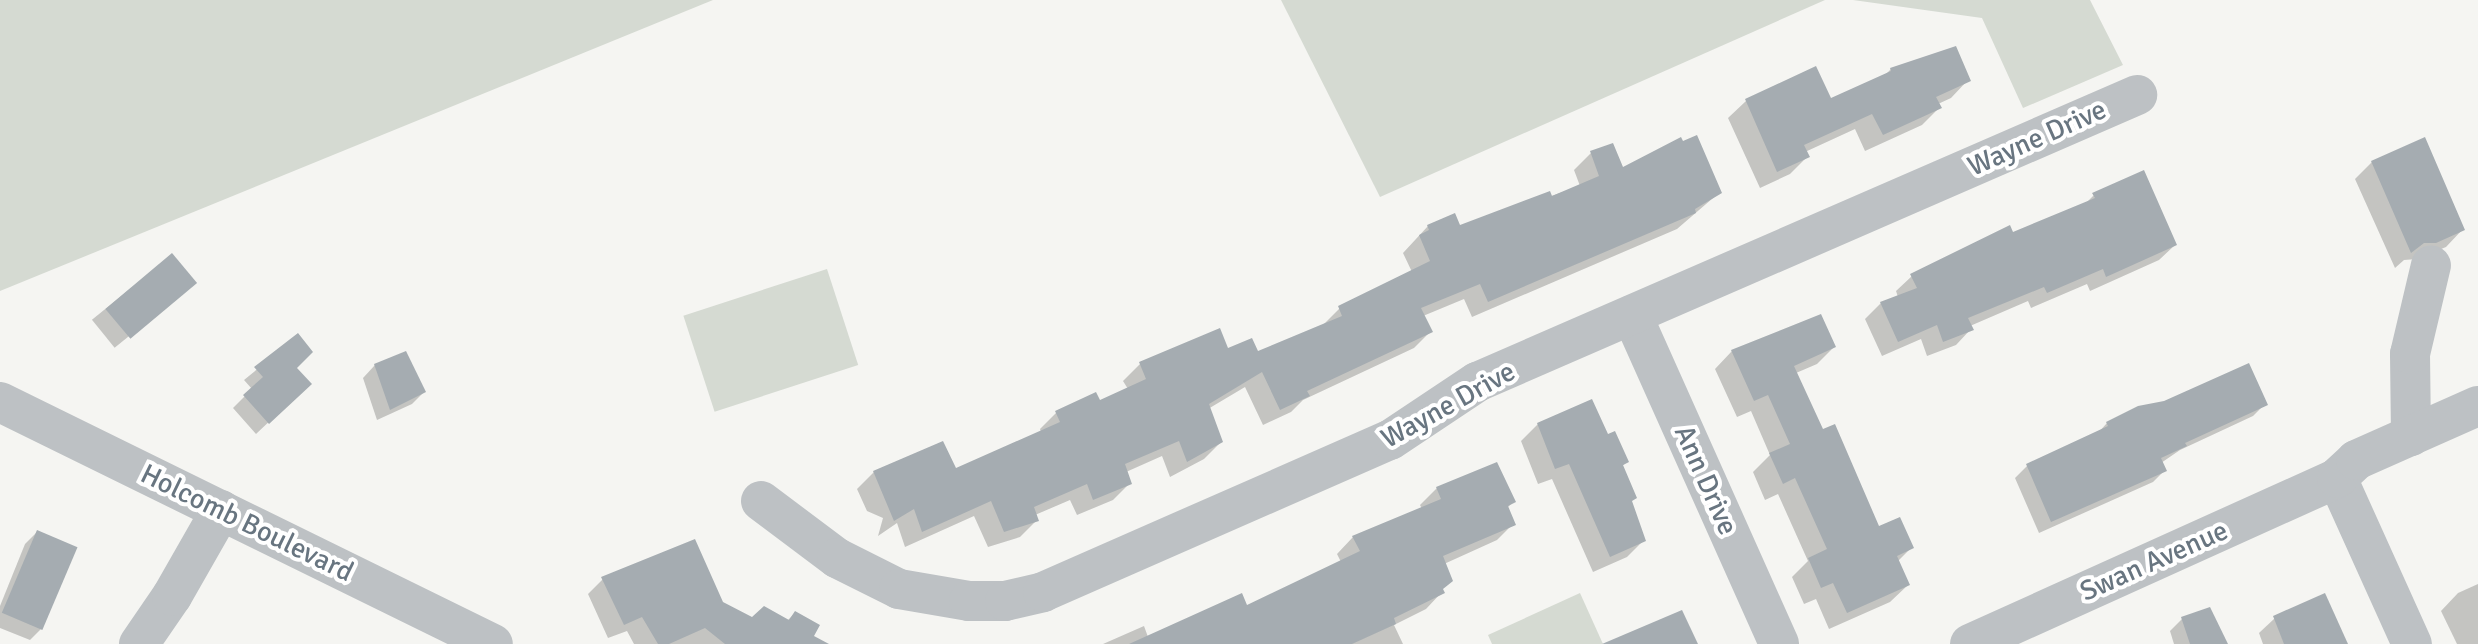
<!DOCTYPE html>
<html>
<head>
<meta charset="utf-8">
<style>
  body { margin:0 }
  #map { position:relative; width:2478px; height:644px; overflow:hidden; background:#f5f5f2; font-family:Signika,sans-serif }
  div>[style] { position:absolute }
  .green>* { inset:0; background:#d5dad2; transform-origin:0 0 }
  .shadow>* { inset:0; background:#0003; transform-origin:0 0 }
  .building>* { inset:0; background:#a5acb1; transform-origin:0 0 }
  .minor>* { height:40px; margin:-20px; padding:0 20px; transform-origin:20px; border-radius:20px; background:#bdc1c4 }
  span { translate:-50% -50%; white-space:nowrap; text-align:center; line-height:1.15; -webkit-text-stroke:8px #fff; paint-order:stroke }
  .street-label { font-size:28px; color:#687580 }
</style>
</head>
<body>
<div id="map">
  <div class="green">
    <i style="clip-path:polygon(0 0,713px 0,0 291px)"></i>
    <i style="clip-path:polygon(1281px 0,1825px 0,1380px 197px)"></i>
    <i style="clip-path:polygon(1853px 0,2090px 0,2123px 65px,2023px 108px,1982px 18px)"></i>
    <i style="left:827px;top:269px;width:101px;height:151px;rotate:72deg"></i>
    <i style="clip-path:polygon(1580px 593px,1603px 644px,1492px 644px,1488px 635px)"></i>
  </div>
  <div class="shadow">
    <i style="clip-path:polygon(1815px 68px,1830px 100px,1884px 76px,1891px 69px,1968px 80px,1951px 98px,1938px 104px,1939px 108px,1922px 125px,1865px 151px,1855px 129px,1805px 152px,1807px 157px,1790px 174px,1760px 188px,1728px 118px,1746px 101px)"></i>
    <i style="clip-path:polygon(1612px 145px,1621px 170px,1720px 192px,1677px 229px,1472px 317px,1464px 299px,1423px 316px,1430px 332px,1414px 348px,1303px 400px,1291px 412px,1263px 425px,1245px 387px,1208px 409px,1221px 442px,1204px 459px,1170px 477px,1162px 456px,1126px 472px,1130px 483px,1113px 500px,1077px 515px,1070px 500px,1035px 515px,1037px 520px,1020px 537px,988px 547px,974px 516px,905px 547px,897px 523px,878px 536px,883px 518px,867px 511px,857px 489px,874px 472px,955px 470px,1041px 432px,1040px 429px,1056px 413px,1099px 403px,1128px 389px,1123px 381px,1140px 364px,1227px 351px,1257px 354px,1323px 325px,1340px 308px,1412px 272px,1403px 253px,1428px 226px,1459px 228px,1580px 186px,1574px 170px,1591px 153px)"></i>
    <i style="clip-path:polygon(2372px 162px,2463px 229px,2446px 247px,2417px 259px,2404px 260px,2395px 268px,2355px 179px)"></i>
    <i style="clip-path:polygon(2094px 195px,2175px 245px,2159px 260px,2090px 291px,2087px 284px,2031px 308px,2028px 301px,1970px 326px,1971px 329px,1956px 345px,1927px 356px,1921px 339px,1882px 356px,1865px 319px,1881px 303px,1898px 297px,1896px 291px,1912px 276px,2084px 205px)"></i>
    <i style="left:172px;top:255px;width:36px;height:103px;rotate:51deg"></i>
    <i style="clip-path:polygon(298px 336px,295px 368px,309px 384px,256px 434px,233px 408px,252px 389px,244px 380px)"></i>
    <i style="clip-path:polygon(1834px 347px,1817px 364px,1796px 373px,1822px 432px,1878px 529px,1911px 548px,1897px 562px,1908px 585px,1890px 602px,1829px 629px,1816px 599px,1804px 604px,1792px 577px,1808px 561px,1778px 494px,1765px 500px,1753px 472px,1770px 455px,1751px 411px,1737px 417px,1715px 369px,1732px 351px)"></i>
    <i style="clip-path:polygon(375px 365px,424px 392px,412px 404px,377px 420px,363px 378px)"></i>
    <i style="clip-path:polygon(2265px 404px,2253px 416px,2180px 450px,2161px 463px,2165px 470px,2153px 482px,2039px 533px,2015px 478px,2027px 466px,2097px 434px,2107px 423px)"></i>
    <i style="clip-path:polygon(1538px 424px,1607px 436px,1627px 462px,1621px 467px,1643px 541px,1627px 557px,1593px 572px,1552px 479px,1538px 484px,1521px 441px)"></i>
    <i style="clip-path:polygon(1437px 488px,1514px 501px,1507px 508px,1513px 524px,1497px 540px,1444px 564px,1442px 592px,1426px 609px,1394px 625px,1403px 644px,1103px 644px,1144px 626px,1148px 637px,1246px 608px,1341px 562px,1337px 554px,1353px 537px,1422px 509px,1420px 505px)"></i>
    <i style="clip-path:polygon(37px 532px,42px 628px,30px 640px,0 628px,0 606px,25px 544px)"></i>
    <i style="clip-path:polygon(603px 579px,721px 603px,753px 620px,787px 621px,795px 613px,807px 644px,634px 644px,627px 631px,608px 638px,588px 594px)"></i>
    <i style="clip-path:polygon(2478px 584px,2478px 644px,2457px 644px,2441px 611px,2458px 593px)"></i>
    <i style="clip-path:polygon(2275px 618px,2345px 644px,2263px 644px,2259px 633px)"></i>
    <i style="clip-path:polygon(2182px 619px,2226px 644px,2174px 644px,2170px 631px)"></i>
  </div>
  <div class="building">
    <i style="clip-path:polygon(1956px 46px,1971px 81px,1936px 97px,1942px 108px,1883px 135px,1872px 114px,1804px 145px,1810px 157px,1777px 172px,1745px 99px,1816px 66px,1831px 98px,1891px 71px,1890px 68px)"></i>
    <i style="clip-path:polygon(1697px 135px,1722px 193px,1695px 209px,1696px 213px,1488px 302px,1480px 284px,1421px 308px,1433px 332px,1307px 391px,1310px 396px,1280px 410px,1262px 372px,1209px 404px,1223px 442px,1187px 462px,1179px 441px,1125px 464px,1132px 484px,1093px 500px,1087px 484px,1034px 507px,1039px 521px,1004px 532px,991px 501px,922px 532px,914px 509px,894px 521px,873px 471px,943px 441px,956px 468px,1060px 422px,1055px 411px,1096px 392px,1100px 400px,1146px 379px,1139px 362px,1220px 328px,1228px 348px,1252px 338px,1258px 351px,1342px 316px,1338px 306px,1430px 261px,1419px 235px,1429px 230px,1427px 225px,1455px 213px,1460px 225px,1550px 191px,1552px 196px,1599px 176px,1590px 151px,1613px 143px,1623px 167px,1681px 137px,1683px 141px)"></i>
    <i style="clip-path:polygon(2425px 137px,2465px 230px,2436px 243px,2424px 243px,2411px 253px,2371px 161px)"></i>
    <i style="clip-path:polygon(2144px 170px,2177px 245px,2106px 277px,2103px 269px,2047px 293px,2044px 287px,1968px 318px,1974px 330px,1943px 342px,1937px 325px,1898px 342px,1880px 302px,1917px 288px,1910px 274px,2010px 225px,2013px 232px,2095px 198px,2092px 193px)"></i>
    <i style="left:172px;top:253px;width:39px;height:87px;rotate:50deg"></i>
    <i style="clip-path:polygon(1821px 314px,1836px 347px,1794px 366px,1823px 429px,1835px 424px,1879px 526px,1900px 517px,1914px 548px,1897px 556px,1910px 585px,1847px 613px,1833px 583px,1821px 588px,1808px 558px,1827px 549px,1795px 478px,1783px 484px,1769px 453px,1790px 444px,1768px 395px,1754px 401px,1731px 350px)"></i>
    <i style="clip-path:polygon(298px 333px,313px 352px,297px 368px,312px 384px,269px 424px,243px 395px,263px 377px,254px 367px)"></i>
    <i style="clip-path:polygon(406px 351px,426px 392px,390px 410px,374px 364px)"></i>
    <i style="clip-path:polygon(2249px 363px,2268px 405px,2185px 443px,2187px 446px,2161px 458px,2167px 471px,2051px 522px,2026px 464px,2108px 426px,2106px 422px,2138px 406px,2164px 401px)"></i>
    <i style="clip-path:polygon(1592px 399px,1608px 434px,1615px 431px,1629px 462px,1623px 465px,1637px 498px,1632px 501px,1646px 541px,1610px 557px,1569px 464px,1555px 469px,1537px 423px)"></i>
    <i style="clip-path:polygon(1497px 462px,1516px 502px,1508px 506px,1516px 525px,1443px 556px,1453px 581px,1443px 589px,1445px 593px,1394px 618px,1396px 624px,1352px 644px,1129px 644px,1242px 593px,1247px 605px,1360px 551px,1352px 536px,1441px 499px,1436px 487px)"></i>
    <i style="left:37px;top:530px;width:44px;height:90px;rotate:23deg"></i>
    <i style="clip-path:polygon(695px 539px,723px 602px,752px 617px,764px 606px,789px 620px,795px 611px,820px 625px,814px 636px,829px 644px,725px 644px,705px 628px,669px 644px,658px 644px,642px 617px,624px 625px,601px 577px)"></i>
    <i style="clip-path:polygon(2325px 593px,2348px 644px,2284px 644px,2273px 616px)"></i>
    <i style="clip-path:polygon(2210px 607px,2228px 644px,2190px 644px,2181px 617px)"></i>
    <i style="clip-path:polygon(1682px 610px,1698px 644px,1602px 644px)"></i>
  </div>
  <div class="minor">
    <i style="left:1632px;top:315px;width:360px;rotate:65.9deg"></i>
    <i style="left:0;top:402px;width:549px;rotate:26.15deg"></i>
    <i style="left:2411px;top:436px;width:82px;rotate:-90.7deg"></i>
    <i style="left:2410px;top:354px;width:91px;rotate:-76.7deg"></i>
    <i style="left:2337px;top:478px;width:182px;rotate:65.7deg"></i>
    <i style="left:761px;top:501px;width:95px;rotate:36.9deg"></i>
    <i style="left:837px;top:558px;width:69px;rotate:26.6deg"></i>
    <i style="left:899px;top:589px;width:71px;rotate:9.7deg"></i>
    <i style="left:969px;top:601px;width:36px"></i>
    <i style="left:1005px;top:601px;width:39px;rotate:-13deg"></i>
    <i style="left:1043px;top:592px;width:379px;rotate:-23.7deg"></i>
    <i style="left:1390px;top:440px;width:105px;rotate:-33.7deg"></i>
    <i style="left:1477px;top:382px;width:720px;rotate:-23.5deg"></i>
    <i style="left:139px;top:644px;width:58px;rotate:-55.5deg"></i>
    <i style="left:172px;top:596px;width:99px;rotate:-60.3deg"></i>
    <i style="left:1970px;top:644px;width:403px;rotate:-24.3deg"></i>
    <i style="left:2337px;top:478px;width:26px;rotate:-43deg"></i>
    <i style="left:2356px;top:460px;width:133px;rotate:-23.9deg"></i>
  </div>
  <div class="street-label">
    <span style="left:2037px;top:138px;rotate:-24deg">Wayne Drive</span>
    <span style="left:1448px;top:405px;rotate:-29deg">Wayne Drive</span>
    <span style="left:1706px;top:480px;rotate:66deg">Ann Drive</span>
    <span style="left:247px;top:523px;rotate:26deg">Holcomb Boulevard</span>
    <span style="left:2154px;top:561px;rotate:-24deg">Swan Avenue</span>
  </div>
</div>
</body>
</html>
